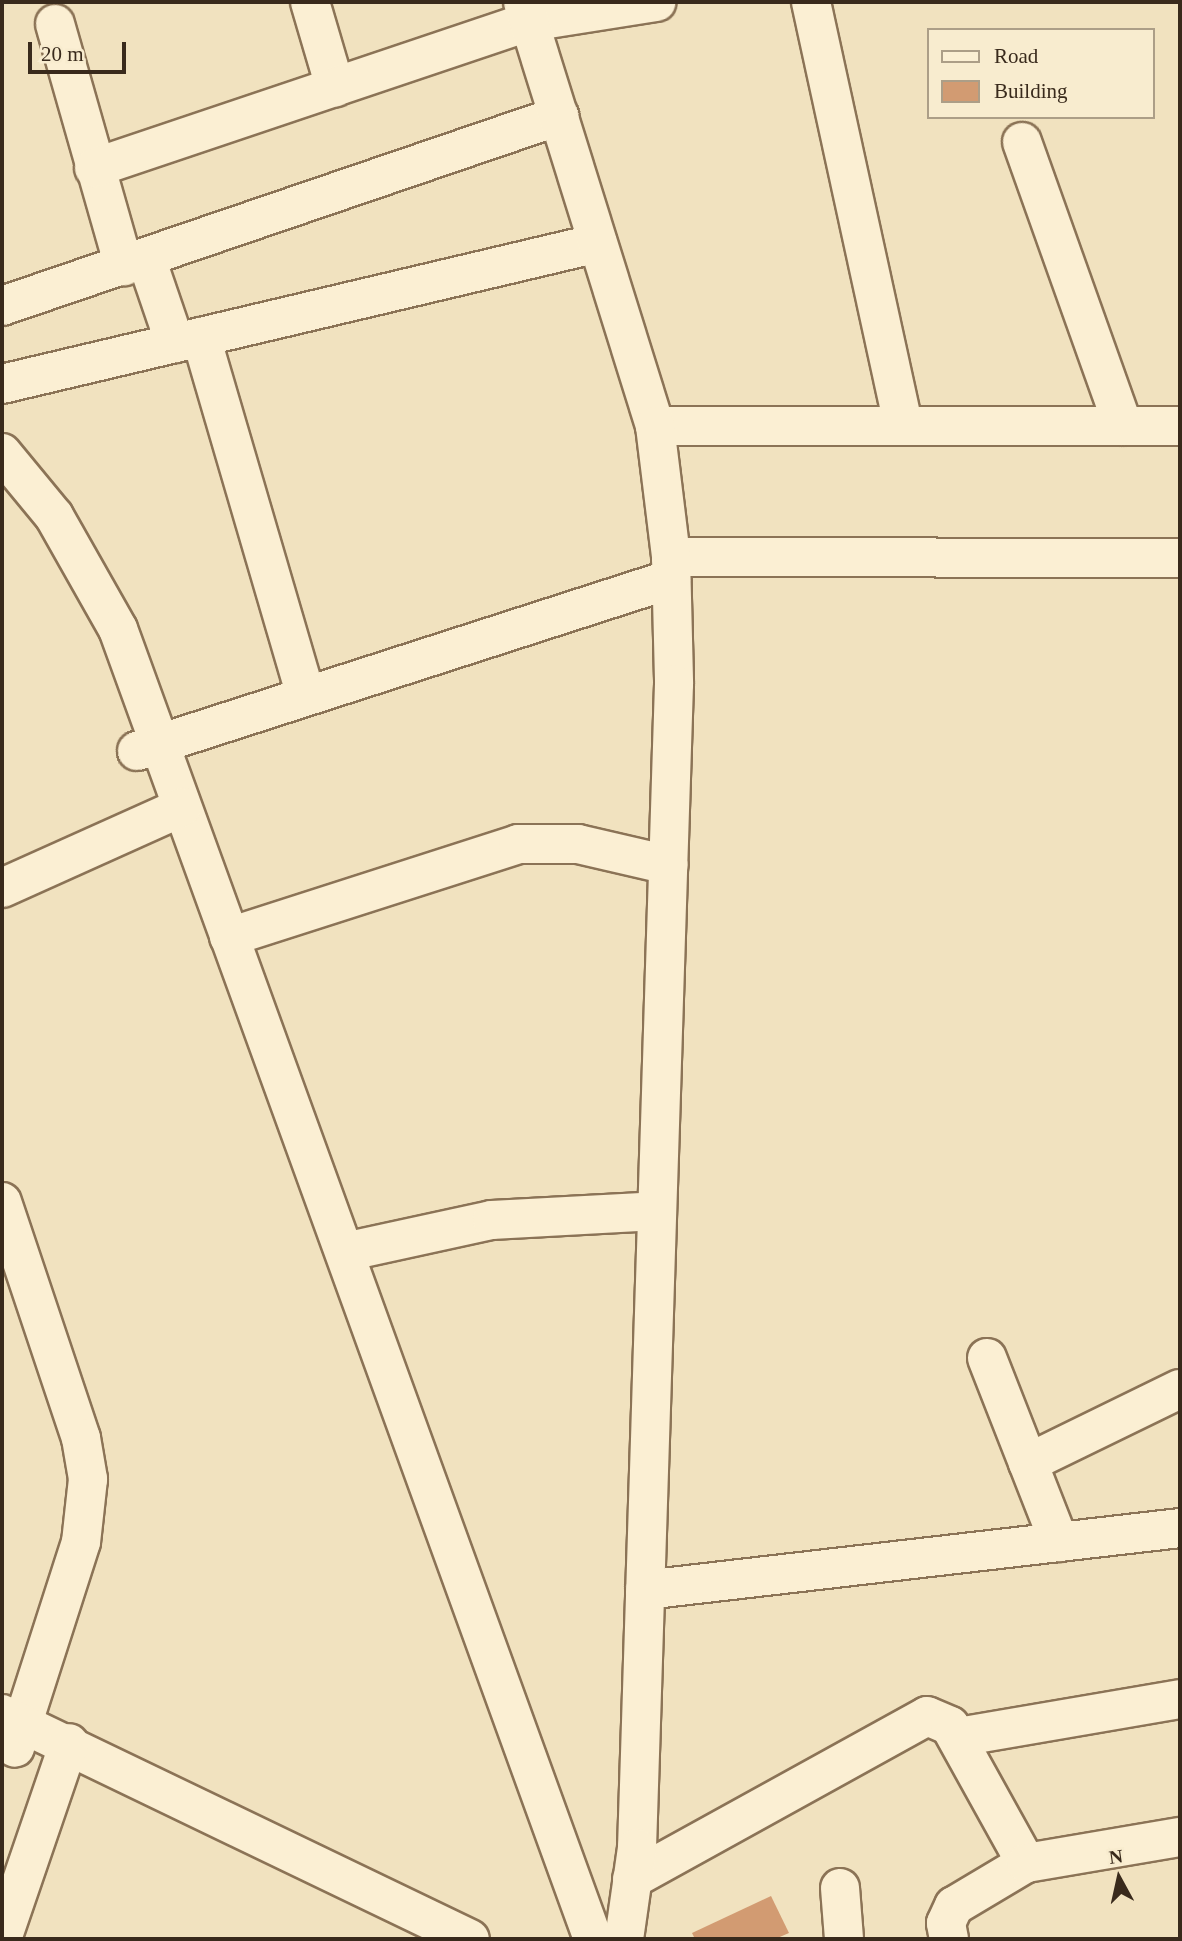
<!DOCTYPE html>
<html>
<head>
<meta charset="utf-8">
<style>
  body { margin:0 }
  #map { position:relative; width:1182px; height:1941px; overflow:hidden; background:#f1e2bf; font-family:"Times New Roman",serif }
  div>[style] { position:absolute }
  .building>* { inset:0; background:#d29b72 }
  .roads { filter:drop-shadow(2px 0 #8b7356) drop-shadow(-2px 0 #8b7356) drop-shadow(0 2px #8b7356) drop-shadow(0 -2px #8b7356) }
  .street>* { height:38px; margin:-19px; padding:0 19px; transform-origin:19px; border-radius:19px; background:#fbefd3 }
  .secondary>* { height:38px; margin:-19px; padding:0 19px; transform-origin:19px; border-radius:19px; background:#fbefd3 }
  span { translate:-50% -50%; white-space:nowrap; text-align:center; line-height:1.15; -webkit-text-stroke:6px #f8eccf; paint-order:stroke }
  .frame { position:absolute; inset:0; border:4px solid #392a1c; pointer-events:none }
  .legend { position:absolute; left:927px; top:28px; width:228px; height:91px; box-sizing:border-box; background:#f8eccf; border:2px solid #ac9e87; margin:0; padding:9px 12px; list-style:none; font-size:21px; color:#392a1c }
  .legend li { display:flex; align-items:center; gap:14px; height:35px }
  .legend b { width:35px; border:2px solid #ac9e87 }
  .north { position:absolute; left:1084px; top:1843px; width:70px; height:70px; -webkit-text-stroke:5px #f8eccf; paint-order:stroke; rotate:352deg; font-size:19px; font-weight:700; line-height:28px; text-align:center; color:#392a1c }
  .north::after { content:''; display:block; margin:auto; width:24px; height:32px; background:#392a1c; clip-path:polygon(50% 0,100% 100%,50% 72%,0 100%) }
  .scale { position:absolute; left:28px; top:42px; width:98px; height:32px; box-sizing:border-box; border:4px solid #392a1c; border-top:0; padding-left:9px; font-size:21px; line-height:24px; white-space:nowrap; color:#392a1c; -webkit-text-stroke:5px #f8eccf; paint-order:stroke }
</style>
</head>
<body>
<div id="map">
  <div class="building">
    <i style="clip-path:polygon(771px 1896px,789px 1933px,775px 1939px,695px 1939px,692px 1933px)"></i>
  </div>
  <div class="roads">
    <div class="street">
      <i style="left:310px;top:2px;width:89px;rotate:73.6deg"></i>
      <i style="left:811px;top:2px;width:433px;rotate:77.7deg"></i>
      <i style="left:55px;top:24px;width:252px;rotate:74.1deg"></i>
      <i style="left:1022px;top:142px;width:301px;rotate:70.4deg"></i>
      <i style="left:94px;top:168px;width:459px;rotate:-18.6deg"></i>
      <i style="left:529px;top:22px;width:129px;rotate:-8.9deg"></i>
      <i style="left:146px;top:258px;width:90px;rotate:71.2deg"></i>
      <i style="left:2px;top:306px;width:589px;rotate:-18.84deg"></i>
      <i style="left:201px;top:337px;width:370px;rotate:73.7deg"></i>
      <i style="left:2px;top:384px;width:612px;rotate:-13.31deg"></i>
      <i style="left:655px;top:426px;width:525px"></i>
      <i style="left:2px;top:453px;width:82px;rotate:50.5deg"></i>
      <i style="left:54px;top:516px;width:130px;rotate:60.5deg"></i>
      <i style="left:118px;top:629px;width:1393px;rotate:70.07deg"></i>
      <i style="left:671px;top:557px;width:509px;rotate:0.11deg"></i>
      <i style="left:137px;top:751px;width:561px;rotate:-17.85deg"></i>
      <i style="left:2px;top:888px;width:197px;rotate:-24.2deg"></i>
      <i style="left:229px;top:937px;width:304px;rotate:-17.8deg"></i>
      <i style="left:518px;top:844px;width:60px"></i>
      <i style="left:578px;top:844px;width:93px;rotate:13deg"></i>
      <i style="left:2px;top:1202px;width:249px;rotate:71.5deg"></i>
      <i style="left:81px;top:1438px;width:42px;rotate:80.3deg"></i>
      <i style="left:88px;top:1479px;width:63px;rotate:96.3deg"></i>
      <i style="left:81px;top:1542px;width:216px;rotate:107.8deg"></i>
      <i style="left:345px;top:1252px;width:150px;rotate:-12.3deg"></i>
      <i style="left:492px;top:1220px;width:164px;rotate:-3.1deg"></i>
      <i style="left:987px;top:1358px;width:198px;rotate:68.6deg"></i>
      <i style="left:1028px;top:1463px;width:169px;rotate:-26deg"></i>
      <i style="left:645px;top:1590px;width:539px;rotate:-6.61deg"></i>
      <i style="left:2px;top:1714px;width:519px;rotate:25.68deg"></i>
      <i style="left:958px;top:1737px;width:225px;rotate:-9.7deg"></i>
      <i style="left:632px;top:1879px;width:337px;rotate:-28.9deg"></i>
      <i style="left:927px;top:1716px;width:25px;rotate:23deg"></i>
      <i style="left:950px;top:1726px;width:157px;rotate:61deg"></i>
      <i style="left:840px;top:1888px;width:51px;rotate:85.5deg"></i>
      <i style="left:2px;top:1939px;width:207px;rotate:-71.1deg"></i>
      <i style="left:949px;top:1939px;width:16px;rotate:-101deg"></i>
      <i style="left:946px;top:1923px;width:19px;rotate:-65deg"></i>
      <i style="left:954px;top:1906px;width:84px;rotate:-30.8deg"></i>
      <i style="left:1026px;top:1863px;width:156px;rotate:-9.6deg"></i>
    </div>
    <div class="secondary">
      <i style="left:523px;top:2px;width:444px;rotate:72.7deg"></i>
      <i style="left:655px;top:426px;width:132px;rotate:83deg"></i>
      <i style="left:671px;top:557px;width:127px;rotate:88.6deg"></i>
      <i style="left:674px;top:684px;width:1165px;rotate:91.82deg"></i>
      <i style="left:637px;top:1848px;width:92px;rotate:98.1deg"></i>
    </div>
  </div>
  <div class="frame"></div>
  <ul class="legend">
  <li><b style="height:9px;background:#fbefd3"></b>Road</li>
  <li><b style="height:19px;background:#d29b72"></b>Building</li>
  </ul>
  <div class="north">N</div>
  <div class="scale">20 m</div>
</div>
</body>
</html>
